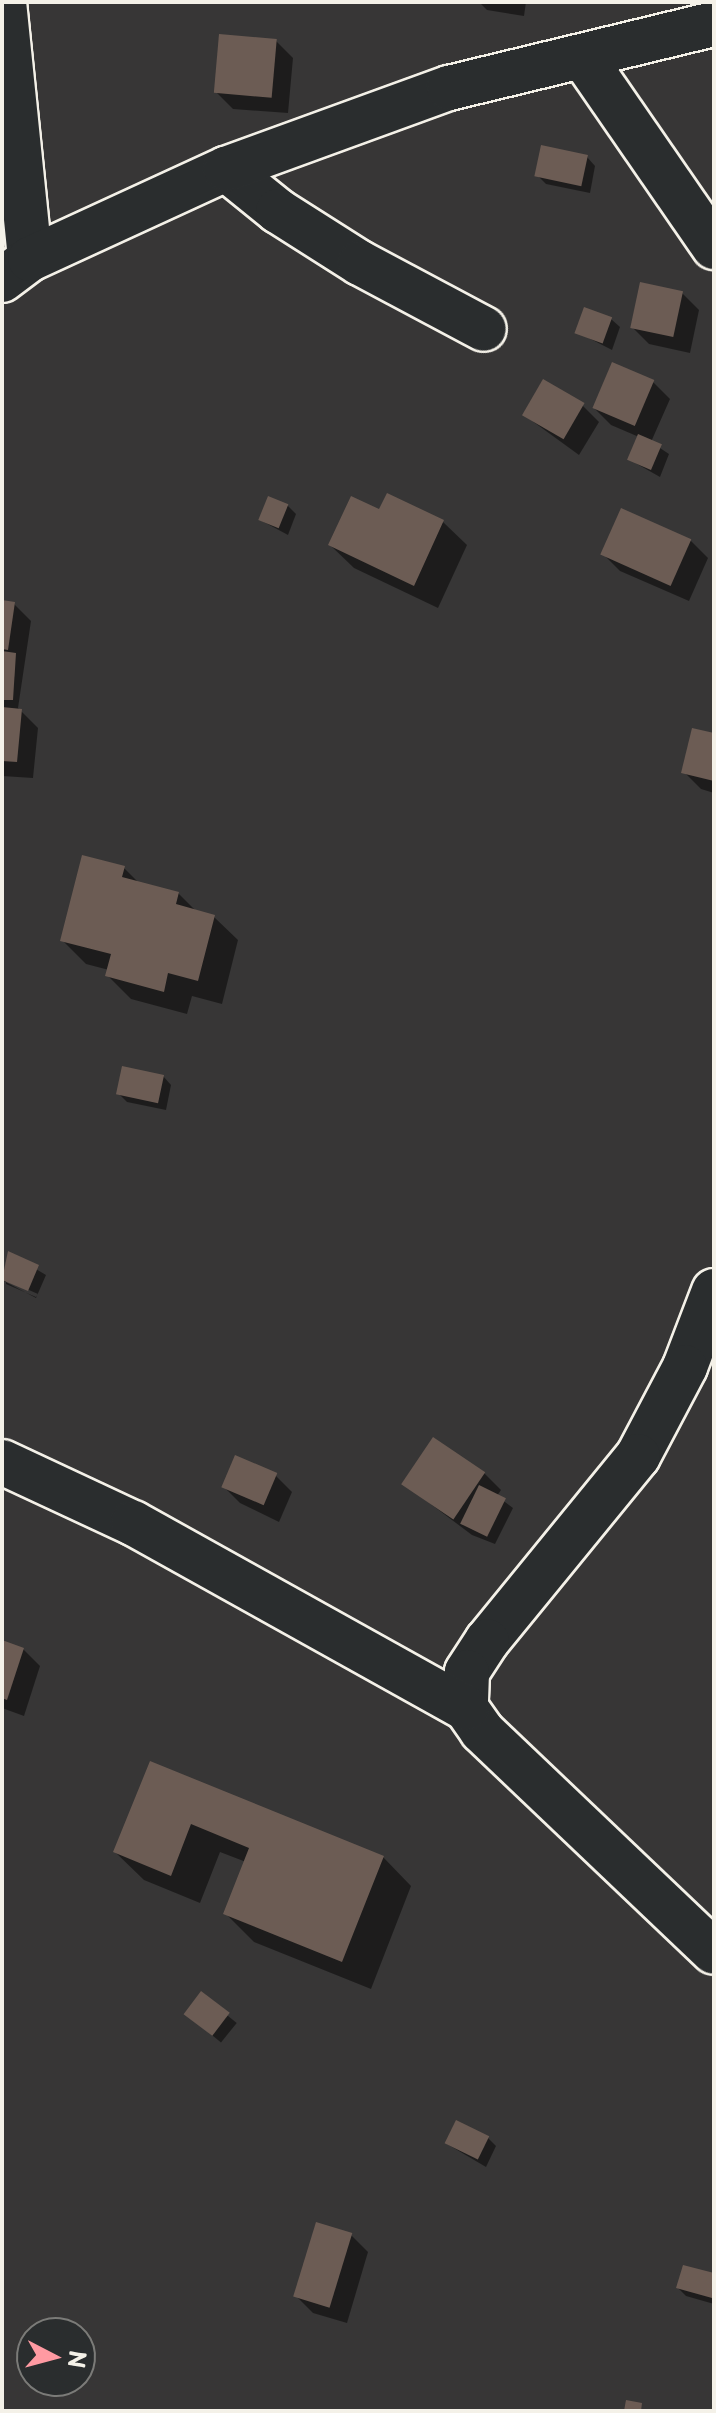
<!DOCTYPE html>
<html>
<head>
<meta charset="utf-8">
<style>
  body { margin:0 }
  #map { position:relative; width:716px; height:2413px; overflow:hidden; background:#373636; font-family:"Playpen Sans",sans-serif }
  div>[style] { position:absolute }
  .shadow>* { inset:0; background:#0007; transform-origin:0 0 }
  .building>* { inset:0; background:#6c5c54; transform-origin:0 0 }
  .roads { filter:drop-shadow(2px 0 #f4f1e8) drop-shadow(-2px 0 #f4f1e8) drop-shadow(0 2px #f4f1e8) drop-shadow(0 -2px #f4f1e8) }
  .minor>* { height:44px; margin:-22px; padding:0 22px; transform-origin:22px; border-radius:22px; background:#2a2d2e }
  .major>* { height:44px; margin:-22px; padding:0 22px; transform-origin:22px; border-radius:22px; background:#2a2d2e }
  span { translate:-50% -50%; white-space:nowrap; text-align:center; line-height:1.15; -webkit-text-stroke:6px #2a2d2e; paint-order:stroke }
  .frame { position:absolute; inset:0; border:4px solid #f4f1e8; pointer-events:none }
  .north { position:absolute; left:16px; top:2317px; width:80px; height:80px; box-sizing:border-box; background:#2a2d2e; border:2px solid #7b7b78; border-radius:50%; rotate:96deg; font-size:22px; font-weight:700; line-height:32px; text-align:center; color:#f4f1e8 }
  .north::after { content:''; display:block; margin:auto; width:28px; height:36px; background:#ff9aa2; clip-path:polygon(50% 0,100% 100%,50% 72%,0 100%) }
</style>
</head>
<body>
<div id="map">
  <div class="shadow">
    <i style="clip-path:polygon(479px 2px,526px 2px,524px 16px,487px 10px)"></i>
    <i style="clip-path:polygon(276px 41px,293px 58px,288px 113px,233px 109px,216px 92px)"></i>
    <i style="clip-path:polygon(587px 157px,595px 166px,590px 193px,546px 184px,537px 175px)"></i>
    <i style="clip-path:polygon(682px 293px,699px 310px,690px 353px,649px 344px,632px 327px)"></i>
    <i style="clip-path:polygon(611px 319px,620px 327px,612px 350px,577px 332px)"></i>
    <i style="clip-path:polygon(653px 382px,670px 399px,651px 442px,669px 454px,660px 477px,630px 460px,639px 437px,611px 425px,594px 408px)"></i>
    <i style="clip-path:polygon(582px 405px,599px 422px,579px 455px,524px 415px)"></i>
    <i style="clip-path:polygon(287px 505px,296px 514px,288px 535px,262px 521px)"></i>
    <i style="clip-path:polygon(380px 512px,443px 522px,467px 545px,438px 608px,354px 568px,330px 545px)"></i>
    <i style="clip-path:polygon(691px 541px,708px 558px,689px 601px,620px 571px,603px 554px)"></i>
    <i style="clip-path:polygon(2px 602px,14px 604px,31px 621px,18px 708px,38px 728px,33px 778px,2px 776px)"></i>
    <i style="clip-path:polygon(714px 735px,714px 793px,701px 789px,684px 772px)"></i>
    <i style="clip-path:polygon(124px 868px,140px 884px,178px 893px,197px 912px,214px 917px,238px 940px,222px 1004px,192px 996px,187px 1014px,131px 999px,108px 976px,109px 970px,86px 964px,62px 940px)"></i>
    <i style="clip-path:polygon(163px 1076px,171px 1085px,166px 1110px,127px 1102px,119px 1094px)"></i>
    <i style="clip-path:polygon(evenodd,9px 1253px,46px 1275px,36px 1298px,2px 1280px,9px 1253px,6px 1280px,38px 1294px,36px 1297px,6px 1284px,6px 1280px)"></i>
    <i style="clip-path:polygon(484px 1473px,501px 1490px,497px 1496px,513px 1508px,495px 1544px,472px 1535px,404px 1484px)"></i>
    <i style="clip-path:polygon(275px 1475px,292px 1492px,279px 1522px,240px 1503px,223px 1486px)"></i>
    <i style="clip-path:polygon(2px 1643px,23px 1649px,40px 1666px,24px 1716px,2px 1708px)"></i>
    <i style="clip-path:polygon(151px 1764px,383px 1857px,411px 1886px,371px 1989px,254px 1942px,225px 1913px,246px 1862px,220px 1852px,200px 1903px,144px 1880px,115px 1852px)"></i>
    <i style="left:201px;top:1994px;width:46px;height:25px;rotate:39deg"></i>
    <i style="clip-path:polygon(488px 2138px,496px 2146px,486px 2167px,447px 2144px)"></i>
    <i style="clip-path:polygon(351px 2235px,368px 2252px,347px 2323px,313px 2313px,296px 2296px)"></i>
    <i style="clip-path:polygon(684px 2267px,714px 2276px,714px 2304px,686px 2296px,678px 2288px)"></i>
  </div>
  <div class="building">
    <i style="left:219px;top:34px;width:58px;height:59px;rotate:5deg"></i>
    <i style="left:541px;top:145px;width:48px;height:32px;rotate:12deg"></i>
    <i style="left:640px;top:282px;width:44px;height:47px;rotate:12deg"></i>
    <i style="left:584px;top:307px;width:30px;height:28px;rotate:20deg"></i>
    <i style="left:612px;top:362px;width:46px;height:50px;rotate:23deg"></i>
    <i style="left:543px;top:379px;width:48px;height:42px;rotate:30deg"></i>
    <i style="left:638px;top:434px;width:26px;height:28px;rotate:23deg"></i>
    <i style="clip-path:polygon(387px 493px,444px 520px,414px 586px,328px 545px,351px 496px,379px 509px)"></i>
    <i style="left:268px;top:496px;width:22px;height:26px;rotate:22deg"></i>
    <i style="left:621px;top:508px;width:77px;height:51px;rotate:24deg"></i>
    <i style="clip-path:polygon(2px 600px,15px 602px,8px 650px,2px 649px)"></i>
    <i style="clip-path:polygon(2px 651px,16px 653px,13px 700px,2px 700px)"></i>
    <i style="clip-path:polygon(2px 707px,22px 709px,17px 762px,2px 761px)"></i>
    <i style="clip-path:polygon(692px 728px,714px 733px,714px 781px,681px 773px)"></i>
    <i style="clip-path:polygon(82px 855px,125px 866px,122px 877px,179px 892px,176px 904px,215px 915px,198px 981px,168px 973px,164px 992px,105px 976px,111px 954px,60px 941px)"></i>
    <i style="left:122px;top:1066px;width:43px;height:29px;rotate:12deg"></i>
    <i style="clip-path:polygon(8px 1251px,39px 1265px,28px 1291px,2px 1280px)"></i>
    <i style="left:433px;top:1437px;width:63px;height:57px;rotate:34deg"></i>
    <i style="left:235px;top:1455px;width:46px;height:35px;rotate:23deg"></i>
    <i style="left:479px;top:1485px;width:30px;height:43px;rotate:26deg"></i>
    <i style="clip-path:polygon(2px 1640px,24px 1648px,7px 1700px,2px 1698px)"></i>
    <i style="clip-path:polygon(150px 1761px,384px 1856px,342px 1962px,223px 1914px,249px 1848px,191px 1824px,171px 1876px,113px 1852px)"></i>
    <i style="left:201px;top:1991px;width:36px;height:29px;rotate:37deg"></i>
    <i style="left:456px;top:2120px;width:37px;height:26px;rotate:26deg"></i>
    <i style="left:316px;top:2222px;width:38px;height:78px;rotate:17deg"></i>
    <i style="clip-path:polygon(683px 2265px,714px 2273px,712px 2298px,676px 2288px)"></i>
    <i style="clip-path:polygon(626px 2400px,642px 2403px,641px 2411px,624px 2411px)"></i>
  </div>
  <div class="roads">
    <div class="minor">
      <i style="left:4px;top:2px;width:258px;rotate:84.2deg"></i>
      <i style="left:583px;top:57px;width:231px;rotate:55.4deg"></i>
      <i style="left:226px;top:169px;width:67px;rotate:38.9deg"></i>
      <i style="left:278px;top:211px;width:97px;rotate:32.4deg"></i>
      <i style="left:360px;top:263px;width:140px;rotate:28deg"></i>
      <i style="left:714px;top:1291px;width:81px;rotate:110.9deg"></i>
      <i style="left:685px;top:1367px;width:101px;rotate:117.8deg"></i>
      <i style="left:638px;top:1456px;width:239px;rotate:129.2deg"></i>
      <i style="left:487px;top:1641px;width:37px;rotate:123deg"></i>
      <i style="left:467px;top:1672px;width:36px;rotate:92deg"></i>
      <i style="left:466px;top:1708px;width:28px;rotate:55deg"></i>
      <i style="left:482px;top:1731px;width:320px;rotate:43.6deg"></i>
      <i style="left:2px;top:1462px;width:145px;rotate:25deg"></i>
      <i style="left:133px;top:1523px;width:381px;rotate:29.1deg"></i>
    </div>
    <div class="major">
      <i style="left:2px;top:280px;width:35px;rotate:-37deg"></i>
      <i style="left:30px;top:259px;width:216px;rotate:-24.7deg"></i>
      <i style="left:226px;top:169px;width:237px;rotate:-20deg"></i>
      <i style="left:449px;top:88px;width:273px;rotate:-13.6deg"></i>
    </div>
  </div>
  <div class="frame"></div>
  <div class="north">N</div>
</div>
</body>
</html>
